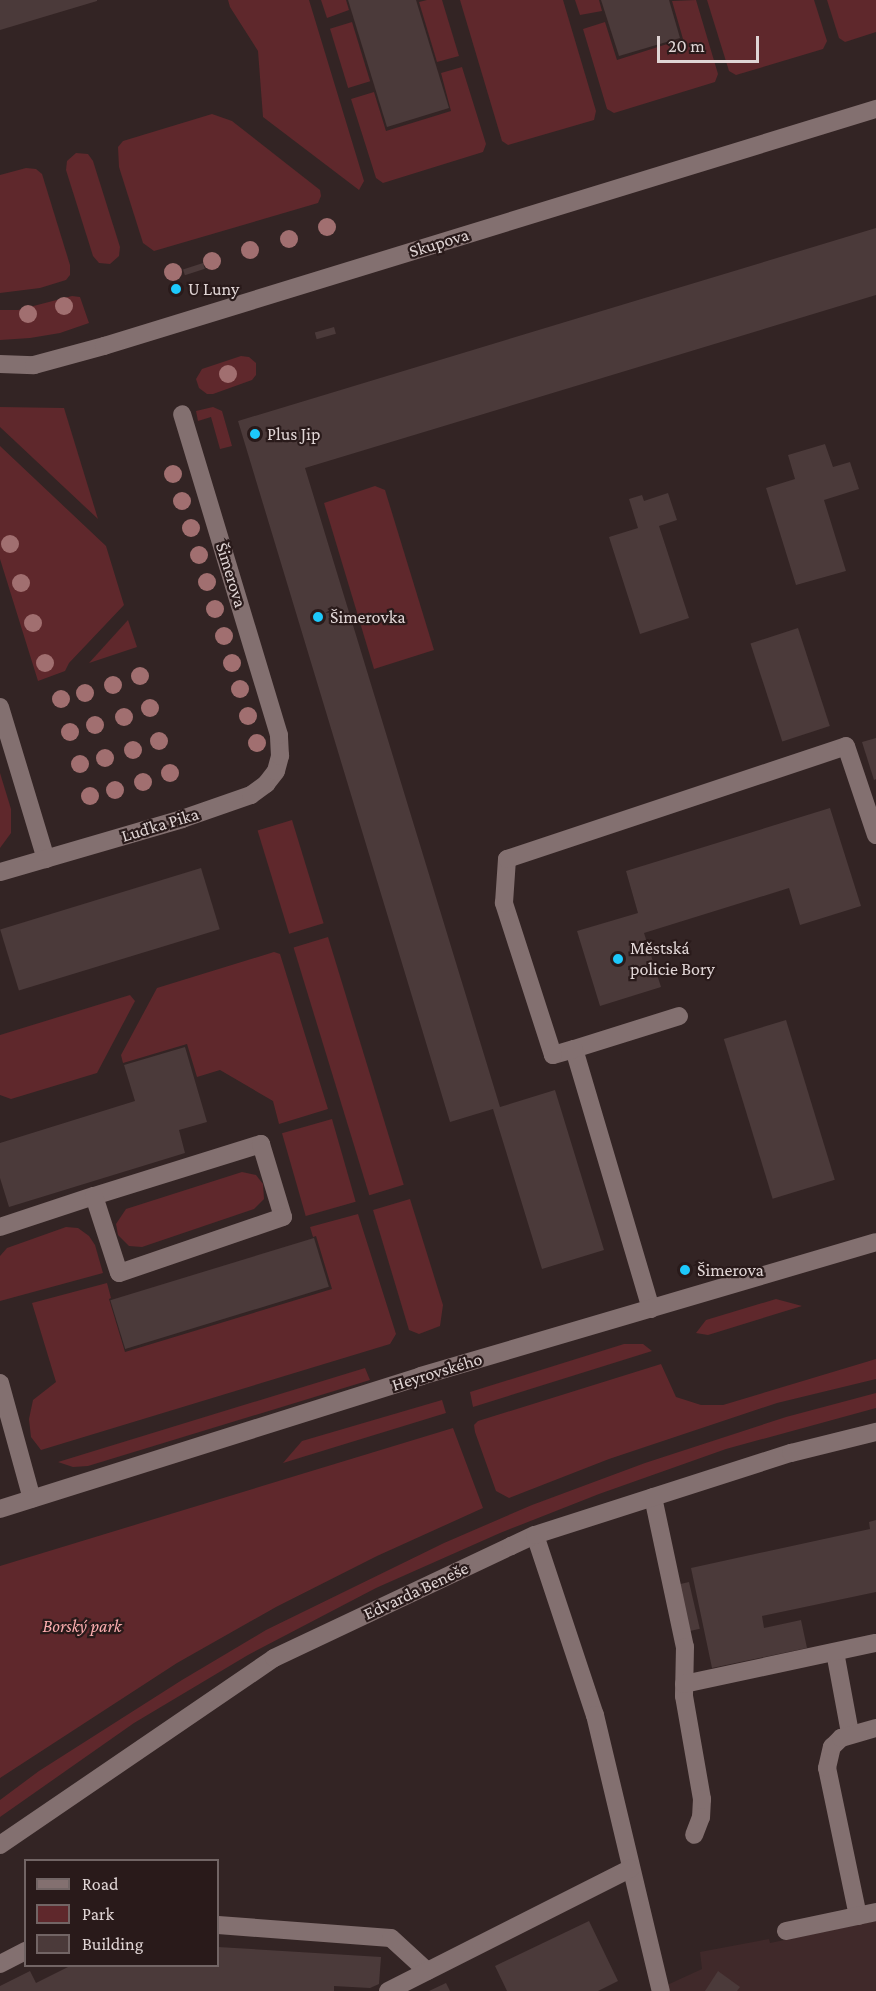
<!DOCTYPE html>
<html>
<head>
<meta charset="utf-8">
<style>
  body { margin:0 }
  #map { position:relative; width:876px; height:1991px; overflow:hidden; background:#332424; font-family:"Crimson Pro",serif }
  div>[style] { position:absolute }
  .built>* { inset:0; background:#40292a }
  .green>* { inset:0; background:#5f282c; transform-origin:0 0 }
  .building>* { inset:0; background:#4b3a3a; transform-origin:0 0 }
  .lane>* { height:18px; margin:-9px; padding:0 9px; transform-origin:9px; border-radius:9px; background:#837070 }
  .street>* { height:18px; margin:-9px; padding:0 9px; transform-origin:9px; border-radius:9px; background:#837070 }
  .secondary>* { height:18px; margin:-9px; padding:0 9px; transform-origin:9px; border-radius:9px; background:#837070 }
  .trees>* { width:18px; height:18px; margin:-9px; border-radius:50%; background:#a16f70 }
  .dots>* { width:16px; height:16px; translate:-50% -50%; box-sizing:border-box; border:3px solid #291a1a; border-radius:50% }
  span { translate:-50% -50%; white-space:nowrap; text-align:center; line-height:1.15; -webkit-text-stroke:4.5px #291a1a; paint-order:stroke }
  .street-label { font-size:18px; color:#e0d5d5 }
  .poi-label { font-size:18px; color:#e0d5d5 }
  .left { translate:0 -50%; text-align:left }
  .park-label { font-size:18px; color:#fbadaf; font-style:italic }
  .legend { position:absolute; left:24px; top:1859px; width:195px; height:108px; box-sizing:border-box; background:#291a1a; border:2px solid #726565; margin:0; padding:8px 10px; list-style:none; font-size:18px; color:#e0d5d5 }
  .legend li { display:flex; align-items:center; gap:12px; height:30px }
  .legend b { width:30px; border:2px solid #726565 }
  .scale { position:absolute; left:657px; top:36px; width:102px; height:27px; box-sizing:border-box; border:3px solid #e0d5d5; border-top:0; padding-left:8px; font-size:18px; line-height:21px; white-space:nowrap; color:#e0d5d5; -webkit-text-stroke:4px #291a1a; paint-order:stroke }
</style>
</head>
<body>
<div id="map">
  <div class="built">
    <i style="clip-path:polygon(876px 1921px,876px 1991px,654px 1991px,702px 1969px,700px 1952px,769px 1939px,770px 1943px)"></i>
  </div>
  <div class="green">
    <i style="clip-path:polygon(228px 0,309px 0,364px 181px,359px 190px,263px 117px,258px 51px,230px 7px)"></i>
    <i style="clip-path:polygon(321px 0,346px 0,349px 10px,327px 18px)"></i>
    <i style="clip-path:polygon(427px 0,442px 0,459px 56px,437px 62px,419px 2px)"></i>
    <i style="clip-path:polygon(460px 0,563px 0,596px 111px,594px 120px,508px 145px,502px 141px)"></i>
    <i style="clip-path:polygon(575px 0,599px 0,602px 11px,580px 15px)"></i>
    <i style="clip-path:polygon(696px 0,718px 74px,715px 82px,614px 113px,607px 109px,583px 29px,605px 22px,617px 60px,683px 39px,672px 1px)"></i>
    <i style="clip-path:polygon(707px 0,814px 0,827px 41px,823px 49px,736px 75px,729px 71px)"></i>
    <i style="clip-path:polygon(827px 0,876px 0,876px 32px,845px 42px,839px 38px)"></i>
    <i style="left:352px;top:22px;width:62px;height:23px;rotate:73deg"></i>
    <i style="clip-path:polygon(462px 67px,486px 144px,483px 152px,383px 183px,376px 178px,351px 99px,374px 92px,386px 131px,451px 111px,441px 73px)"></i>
    <i style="clip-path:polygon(212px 114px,232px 121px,320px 190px,321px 196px,318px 203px,154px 251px,143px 243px,119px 167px,118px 147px,123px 141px)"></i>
    <i style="clip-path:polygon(76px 153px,88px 154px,93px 161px,120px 247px,119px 256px,110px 264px,99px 263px,93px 256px,66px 170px,67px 161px)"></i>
    <i style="clip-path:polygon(26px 168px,36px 169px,42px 174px,70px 265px,70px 275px,66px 280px,40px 288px,0 293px,0 175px)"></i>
    <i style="clip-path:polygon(72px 296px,80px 297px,89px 323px,60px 333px,30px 338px,0 340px,0 310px,18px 310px)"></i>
    <i style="clip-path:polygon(241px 356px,249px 357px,256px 363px,256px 375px,252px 380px,213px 394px,207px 394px,199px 388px,196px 379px,202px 369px)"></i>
    <i style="clip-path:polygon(0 407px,64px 408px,98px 519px,0 427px)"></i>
    <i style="clip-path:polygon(213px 407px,222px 411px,232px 446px,220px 449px,211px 417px,198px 421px,196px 411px)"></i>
    <i style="clip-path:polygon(0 446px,106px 546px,124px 605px,69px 663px,65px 671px,38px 681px,0 559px)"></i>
    <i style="clip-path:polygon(375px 486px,385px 490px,434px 650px,374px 669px,324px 503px)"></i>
    <i style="clip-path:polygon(128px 620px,137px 647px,89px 663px)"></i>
    <i style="clip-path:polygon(0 773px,11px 809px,11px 833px,0 848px)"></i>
    <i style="left:292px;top:820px;width:108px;height:36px;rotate:73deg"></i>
    <i style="left:328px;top:937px;width:259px;height:36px;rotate:73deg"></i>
    <i style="clip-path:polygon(274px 952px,280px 954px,328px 1109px,279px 1124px,273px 1101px,220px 1070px,197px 1077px,187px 1044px,123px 1063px,121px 1055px,157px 988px)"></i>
    <i style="clip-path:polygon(130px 995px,135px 1001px,97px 1073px,11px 1099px,0 1095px,0 1035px)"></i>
    <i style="left:332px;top:1119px;width:86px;height:52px;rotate:74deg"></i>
    <i style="clip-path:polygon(242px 1172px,256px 1175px,263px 1184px,264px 1199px,254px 1209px,142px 1247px,129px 1246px,118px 1235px,116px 1224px,126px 1209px)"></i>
    <i style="clip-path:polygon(410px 1199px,443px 1305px,440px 1326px,419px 1334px,409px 1330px,373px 1210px)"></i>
    <i style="clip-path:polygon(358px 1214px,396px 1334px,390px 1344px,41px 1450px,31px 1437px,29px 1419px,33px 1400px,56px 1382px,32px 1303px,107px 1283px,111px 1298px,109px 1299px,125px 1352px,332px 1289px,316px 1236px,313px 1237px,310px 1227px)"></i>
    <i style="clip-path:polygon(66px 1227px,78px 1228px,89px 1236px,95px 1245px,103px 1273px,0 1301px,0 1256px,7px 1248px)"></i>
    <i style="clip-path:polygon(776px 1299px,802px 1306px,708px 1335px,696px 1333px,706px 1320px)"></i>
    <i style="clip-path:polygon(624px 1344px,643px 1344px,652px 1351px,473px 1407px,470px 1392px)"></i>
    <i style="clip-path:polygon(876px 1359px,876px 1379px,777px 1403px,609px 1459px,509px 1498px,496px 1491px,475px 1432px,474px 1425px,478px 1421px,661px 1364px,676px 1397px,701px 1405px,723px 1405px)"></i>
    <i style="clip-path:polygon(365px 1368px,370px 1380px,88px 1466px,73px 1467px,58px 1462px)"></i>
    <i style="clip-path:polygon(876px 1393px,876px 1408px,726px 1449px,599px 1494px,500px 1533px,376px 1588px,248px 1655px,134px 1723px,0 1817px,0 1800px,39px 1771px,182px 1680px,266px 1630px,444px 1543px,532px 1505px,645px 1463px,786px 1417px)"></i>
    <i style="clip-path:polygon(442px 1400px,446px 1413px,283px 1463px,302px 1441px)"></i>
    <i style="clip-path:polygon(453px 1428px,483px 1508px,377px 1556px,276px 1607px,177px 1663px,0 1778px,0 1566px)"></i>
  </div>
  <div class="building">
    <i style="clip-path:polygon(0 0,97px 0,97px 1px,0 30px)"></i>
    <i style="clip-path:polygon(348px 0,416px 0,449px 108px,387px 127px)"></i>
    <i style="clip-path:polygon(601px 0,669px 0,680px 38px,619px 56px)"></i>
    <i style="clip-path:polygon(876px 228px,876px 295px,305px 468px,500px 1107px,555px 1090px,604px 1250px,542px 1269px,493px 1109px,450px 1122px,238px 421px)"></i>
    <i style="left:203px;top:263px;width:6px;height:21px;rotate:72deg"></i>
    <i style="left:334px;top:327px;width:7px;height:20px;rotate:74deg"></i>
    <i style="clip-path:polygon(825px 444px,833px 467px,850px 462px,859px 489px,824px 500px,846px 571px,796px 585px,766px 488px,795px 479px,788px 455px)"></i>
    <i style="clip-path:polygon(668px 493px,677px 520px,659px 526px,689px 618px,640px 634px,609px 537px,638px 528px,629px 499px,642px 495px,644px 501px)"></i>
    <i style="left:798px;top:628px;width:103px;height:50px;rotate:72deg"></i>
    <i style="clip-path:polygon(876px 738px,876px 779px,874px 780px,862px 742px)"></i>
    <i style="clip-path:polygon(830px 808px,861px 906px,800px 925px,789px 888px,644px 933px,661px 987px,600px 1006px,577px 931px,638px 913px,626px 871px)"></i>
    <i style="left:201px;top:868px;width:64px;height:210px;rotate:73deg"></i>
    <i style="left:786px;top:1020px;width:167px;height:65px;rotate:73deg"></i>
    <i style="clip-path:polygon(185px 1047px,207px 1122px,179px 1130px,185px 1153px,9px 1207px,0 1178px,0 1143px,135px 1101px,124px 1065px)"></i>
    <i style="left:314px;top:1238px;width:51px;height:213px;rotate:73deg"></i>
    <i style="clip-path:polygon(876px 1520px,876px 1592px,762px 1616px,764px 1628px,801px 1620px,807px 1648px,712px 1668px,691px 1568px,870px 1529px,869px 1522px)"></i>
    <i style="left:689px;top:1582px;width:48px;height:10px;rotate:77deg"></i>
    <i style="clip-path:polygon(589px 1921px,618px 1981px,598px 1991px,507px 1991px,495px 1966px)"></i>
    <i style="clip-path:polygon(218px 1947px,381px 1957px,379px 1984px,370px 1988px,334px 1986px,334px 1991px,0 1991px,0 1986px,30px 1971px,36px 1983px,70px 1966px,218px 1966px)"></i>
    <i style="clip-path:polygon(718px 1971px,740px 1987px,737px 1991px,705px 1991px)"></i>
    <i style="clip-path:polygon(446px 1983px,450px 1991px,429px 1991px)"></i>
  </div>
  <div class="lane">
    <i style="left:574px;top:1049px;width:110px;rotate:-17.4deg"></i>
    <i style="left:0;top:1227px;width:99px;rotate:-18.3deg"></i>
    <i style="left:94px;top:1196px;width:175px;rotate:-17.3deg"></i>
    <i style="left:261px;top:1144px;width:76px;rotate:73.2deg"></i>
    <i style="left:283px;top:1217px;width:173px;rotate:161.1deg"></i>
    <i style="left:119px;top:1273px;width:81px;rotate:-108deg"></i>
    <i style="left:651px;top:1309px;width:271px;rotate:-106.5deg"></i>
    <i style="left:574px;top:1049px;width:22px;rotate:164deg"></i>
    <i style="left:553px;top:1055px;width:160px;rotate:-107.9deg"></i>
    <i style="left:504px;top:903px;width:44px;rotate:-86.1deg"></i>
    <i style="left:507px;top:859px;width:357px;rotate:-18.4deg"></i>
    <i style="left:846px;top:746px;width:94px;rotate:71.4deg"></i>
    <i style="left:0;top:1383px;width:120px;rotate:74.6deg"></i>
    <i style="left:653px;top:1497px;width:153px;rotate:78deg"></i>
    <i style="left:685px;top:1647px;width:49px;rotate:91.2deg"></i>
    <i style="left:684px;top:1696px;width:105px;rotate:80.1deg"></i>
    <i style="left:702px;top:1799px;width:18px;rotate:93deg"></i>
    <i style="left:701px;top:1817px;width:19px;rotate:111deg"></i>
    <i style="left:535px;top:1535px;width:190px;rotate:71.6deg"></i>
    <i style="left:595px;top:1715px;width:284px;rotate:76.6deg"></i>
    <i style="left:835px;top:1652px;width:82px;rotate:79.5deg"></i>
    <i style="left:684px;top:1684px;width:196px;rotate:-12.1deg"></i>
    <i style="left:858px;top:1916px;width:151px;rotate:-101.8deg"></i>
    <i style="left:827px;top:1768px;width:22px;rotate:-77deg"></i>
    <i style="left:832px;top:1747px;width:13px;rotate:-45deg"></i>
    <i style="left:841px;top:1738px;width:36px;rotate:-16deg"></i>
    <i style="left:218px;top:1925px;width:173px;rotate:4.3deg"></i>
    <i style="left:391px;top:1938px;width:49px;rotate:42.5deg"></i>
    <i style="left:786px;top:1931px;width:92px;rotate:-11.9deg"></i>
    <i style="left:0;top:1964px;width:29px;rotate:-27deg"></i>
    <i style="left:388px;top:1991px;width:272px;rotate:-26.8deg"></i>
  </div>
  <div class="street">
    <i style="left:0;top:364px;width:34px;rotate:2deg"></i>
    <i style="left:34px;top:365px;width:73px;rotate:-15.2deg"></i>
    <i style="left:104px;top:346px;width:808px;rotate:-17.07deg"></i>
    <i style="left:0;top:707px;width:159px;rotate:73.2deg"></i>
    <i style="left:0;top:872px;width:190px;rotate:-16.2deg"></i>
    <i style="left:182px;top:819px;width:73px;rotate:-19.2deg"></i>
    <i style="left:251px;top:795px;width:19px;rotate:-36deg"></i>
    <i style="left:266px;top:784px;width:16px;rotate:-52deg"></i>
    <i style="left:276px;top:771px;width:16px;rotate:-75deg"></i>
    <i style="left:280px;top:756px;width:21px;rotate:-93deg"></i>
    <i style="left:279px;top:735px;width:335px;rotate:-106.8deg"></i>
    <i style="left:0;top:1509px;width:442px;rotate:-17.5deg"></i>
    <i style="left:421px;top:1376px;width:474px;rotate:-16.4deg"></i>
  </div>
  <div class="secondary">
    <i style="left:0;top:1845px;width:332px;rotate:-34.3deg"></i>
    <i style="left:274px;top:1658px;width:262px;rotate:-25.3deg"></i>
    <i style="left:511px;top:1546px;width:26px;rotate:-25deg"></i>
    <i style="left:535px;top:1535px;width:269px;rotate:-17.8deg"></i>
    <i style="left:791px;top:1453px;width:88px;rotate:-13.9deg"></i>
  </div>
  <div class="trees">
    <i style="left:327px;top:227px"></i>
    <i style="left:289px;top:239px"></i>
    <i style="left:250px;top:250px"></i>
    <i style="left:212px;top:261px"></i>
    <i style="left:173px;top:272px"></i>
    <i style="left:64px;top:306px"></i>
    <i style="left:28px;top:314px"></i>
    <i style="left:228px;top:374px"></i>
    <i style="left:173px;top:474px"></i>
    <i style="left:182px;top:501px"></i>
    <i style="left:191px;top:528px"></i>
    <i style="left:10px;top:544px"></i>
    <i style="left:199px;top:555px"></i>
    <i style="left:207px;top:582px"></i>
    <i style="left:21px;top:583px"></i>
    <i style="left:215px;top:609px"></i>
    <i style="left:33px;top:623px"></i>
    <i style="left:224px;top:636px"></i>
    <i style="left:45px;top:663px"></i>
    <i style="left:232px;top:663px"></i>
    <i style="left:140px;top:676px"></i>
    <i style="left:113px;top:685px"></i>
    <i style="left:240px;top:689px"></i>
    <i style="left:85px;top:693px"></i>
    <i style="left:61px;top:699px"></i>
    <i style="left:150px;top:708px"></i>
    <i style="left:248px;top:716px"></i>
    <i style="left:124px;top:717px"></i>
    <i style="left:95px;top:725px"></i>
    <i style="left:70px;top:732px"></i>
    <i style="left:159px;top:741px"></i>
    <i style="left:257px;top:743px"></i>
    <i style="left:133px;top:750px"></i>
    <i style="left:105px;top:758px"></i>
    <i style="left:80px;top:764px"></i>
    <i style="left:170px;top:773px"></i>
    <i style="left:143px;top:782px"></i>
    <i style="left:115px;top:790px"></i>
    <i style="left:90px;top:796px"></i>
  </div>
  <div class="dots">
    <i style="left:176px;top:289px;background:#1dc9fc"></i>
    <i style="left:255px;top:434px;background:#1dc9fc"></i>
    <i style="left:318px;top:617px;background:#1dc9fc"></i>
    <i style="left:618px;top:959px;background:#1dc9fc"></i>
    <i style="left:685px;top:1270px;background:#1dc9fc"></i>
  </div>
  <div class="street-label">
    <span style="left:439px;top:243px;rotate:-17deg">Skupova</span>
    <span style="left:231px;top:575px;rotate:73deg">Šimerova</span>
    <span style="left:160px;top:825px;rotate:-17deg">Luďka Pika</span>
    <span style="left:437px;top:1372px;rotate:-17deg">Heyrovského</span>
    <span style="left:416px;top:1591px;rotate:-25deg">Edvarda Beneše</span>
  </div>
  <div class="poi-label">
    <span class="left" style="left:188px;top:289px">U Luny</span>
    <span class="left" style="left:267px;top:434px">Plus Jip</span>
    <span class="left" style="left:330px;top:617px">Šimerovka</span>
    <span class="left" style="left:630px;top:959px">Městská<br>policie Bory</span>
    <span class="left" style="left:697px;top:1270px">Šimerova</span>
  </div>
  <div class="park-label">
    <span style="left:82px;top:1626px">Borský park</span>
  </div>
  <ul class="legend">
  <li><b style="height:8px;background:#837070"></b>Road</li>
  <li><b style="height:16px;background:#5f282c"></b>Park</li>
  <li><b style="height:16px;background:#4b3a3a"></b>Building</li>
  </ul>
  <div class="scale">20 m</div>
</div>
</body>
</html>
